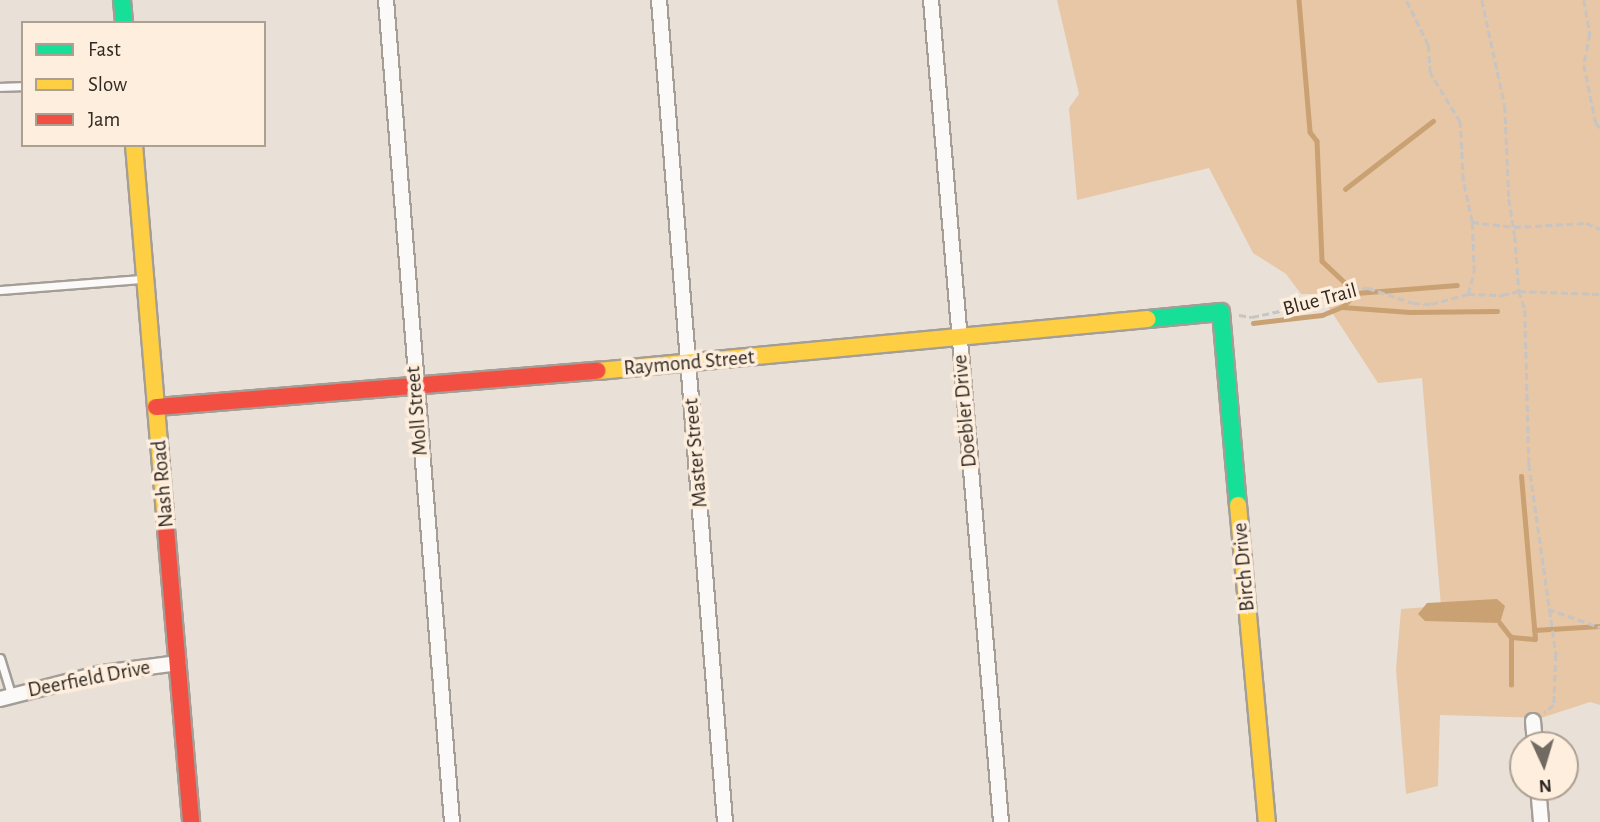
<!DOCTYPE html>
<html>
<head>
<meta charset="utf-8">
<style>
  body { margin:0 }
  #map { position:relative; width:1600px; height:822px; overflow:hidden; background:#e9e1d8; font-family:"Alegreya Sans",sans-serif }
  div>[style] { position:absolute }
  .green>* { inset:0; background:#e7c7a5 }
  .water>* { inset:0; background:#caa172 }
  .stream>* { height:4.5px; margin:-2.25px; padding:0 2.25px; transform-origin:2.25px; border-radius:2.25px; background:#caa172 }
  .path>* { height:2.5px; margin-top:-1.25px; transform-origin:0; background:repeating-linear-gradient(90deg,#c7c4c1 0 7px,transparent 0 10.5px) }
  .roads { filter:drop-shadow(2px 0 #a49e97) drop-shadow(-2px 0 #a49e97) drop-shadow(0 2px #a49e97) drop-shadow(0 -2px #a49e97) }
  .lane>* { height:7px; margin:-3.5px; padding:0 3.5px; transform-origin:3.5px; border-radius:3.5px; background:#fcfaf9 }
  .street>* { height:14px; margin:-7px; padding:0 7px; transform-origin:7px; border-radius:7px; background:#fcfaf9 }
  .fast>* { height:16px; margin:-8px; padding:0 8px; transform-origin:8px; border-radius:8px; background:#16e098 }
  .slow>* { height:16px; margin:-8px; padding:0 8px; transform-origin:8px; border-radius:8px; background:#ffcf43 }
  .jam>* { height:16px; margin:-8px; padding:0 8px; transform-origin:8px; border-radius:8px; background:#f24e42 }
  span { translate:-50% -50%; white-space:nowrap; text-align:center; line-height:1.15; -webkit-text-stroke:7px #feeedd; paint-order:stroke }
  .street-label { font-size:21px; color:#302a23 }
  .legend { position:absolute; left:21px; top:21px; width:245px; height:126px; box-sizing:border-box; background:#feeedd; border:2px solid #aca093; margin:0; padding:9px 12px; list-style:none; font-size:21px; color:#302a23 }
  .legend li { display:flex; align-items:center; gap:14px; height:35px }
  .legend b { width:35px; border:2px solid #aca093 }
  .north { position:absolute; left:1509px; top:731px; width:70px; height:70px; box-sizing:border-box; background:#feeedd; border:2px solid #aca093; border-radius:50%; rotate:176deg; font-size:19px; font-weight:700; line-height:28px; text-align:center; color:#302a23 }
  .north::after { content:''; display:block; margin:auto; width:24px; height:32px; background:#716a62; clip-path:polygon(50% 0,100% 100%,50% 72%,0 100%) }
</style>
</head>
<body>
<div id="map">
  <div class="green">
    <i style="clip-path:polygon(1057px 0,1600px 0,1600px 705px,1590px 702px,1541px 718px,1440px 715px,1438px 786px,1406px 794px,1396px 669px,1401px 609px,1441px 606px,1422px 378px,1378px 383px,1320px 294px,1301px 294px,1286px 274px,1253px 253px,1209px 168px,1077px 200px,1069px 108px,1079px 94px)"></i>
  </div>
  <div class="water">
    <i style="clip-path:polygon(1497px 599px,1505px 606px,1500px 623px,1425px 621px,1418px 614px,1427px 603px)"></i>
  </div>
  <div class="stream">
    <i style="left:1299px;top:0;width:132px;rotate:85.2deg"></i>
    <i style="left:1310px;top:132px;width:11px;rotate:52deg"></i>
    <i style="left:1317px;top:141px;width:120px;rotate:87.6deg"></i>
    <i style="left:1322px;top:261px;width:47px;rotate:43.3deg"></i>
    <i style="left:1345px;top:189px;width:111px;rotate:-37.7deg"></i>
    <i style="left:1342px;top:307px;width:68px;rotate:4.2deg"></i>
    <i style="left:1410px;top:312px;width:87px;rotate:-0.7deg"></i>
    <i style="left:1253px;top:323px;width:69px;rotate:-6.6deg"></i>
    <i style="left:1322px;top:315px;width:22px;rotate:-22deg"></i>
    <i style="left:1342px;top:307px;width:20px;rotate:-45deg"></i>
    <i style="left:1356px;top:293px;width:101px;rotate:-4.5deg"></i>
    <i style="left:1500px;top:623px;width:18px;rotate:52deg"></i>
    <i style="left:1534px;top:630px;width:66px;rotate:-3.5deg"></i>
    <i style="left:1511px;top:685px;width:48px;rotate:-90deg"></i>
    <i style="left:1511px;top:637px;width:24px;rotate:5deg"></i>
    <i style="left:1535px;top:639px;width:163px;rotate:-94.9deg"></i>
  </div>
  <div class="path">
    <i style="left:1482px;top:0;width:108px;rotate:77.8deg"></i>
    <i style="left:1505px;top:106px;width:93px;rotate:87.5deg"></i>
    <i style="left:1509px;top:199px;width:37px;rotate:81deg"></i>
    <i style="left:1515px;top:236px;width:55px;rotate:85.8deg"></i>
    <i style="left:1519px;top:291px;width:20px;rotate:72deg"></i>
    <i style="left:1525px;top:310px;width:154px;rotate:88.5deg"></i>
    <i style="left:1529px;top:464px;width:192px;rotate:81.9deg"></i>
    <i style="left:1556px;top:654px;width:51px;rotate:92.2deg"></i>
    <i style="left:1554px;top:705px;width:13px;rotate:141deg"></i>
    <i style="left:1584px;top:0;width:35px;rotate:80deg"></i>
    <i style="left:1590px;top:34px;width:32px;rotate:101deg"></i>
    <i style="left:1584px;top:65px;width:59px;rotate:78.3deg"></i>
    <i style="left:1596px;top:123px;width:6px;rotate:51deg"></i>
    <i style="left:1472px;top:222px;width:42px;rotate:6.8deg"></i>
    <i style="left:1514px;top:227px;width:72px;rotate:-3.2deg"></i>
    <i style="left:1586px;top:223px;width:15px;rotate:23deg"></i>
    <i style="left:1468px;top:294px;width:34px;rotate:2deg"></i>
    <i style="left:1502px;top:295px;width:17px;rotate:-13deg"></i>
    <i style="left:1519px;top:291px;width:81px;rotate:2.1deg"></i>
    <i style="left:1239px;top:315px;width:13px;rotate:9deg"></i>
    <i style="left:1252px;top:317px;width:52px;rotate:-12.2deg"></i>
    <i style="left:1303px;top:306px;width:32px;rotate:-26deg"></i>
    <i style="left:1332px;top:292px;width:21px;rotate:-14deg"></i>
    <i style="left:1352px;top:287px;width:16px;rotate:4deg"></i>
    <i style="left:1368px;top:288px;width:47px;rotate:18.4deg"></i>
    <i style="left:1413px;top:303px;width:18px;rotate:3deg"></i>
    <i style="left:1431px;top:304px;width:38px;rotate:-15deg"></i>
    <i style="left:1468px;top:294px;width:23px;rotate:-75deg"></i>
    <i style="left:1474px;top:272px;width:50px;rotate:-92.3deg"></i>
    <i style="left:1472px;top:222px;width:43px;rotate:-102.1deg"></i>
    <i style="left:1463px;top:180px;width:58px;rotate:-93deg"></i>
    <i style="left:1460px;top:122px;width:57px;rotate:-121.5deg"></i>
    <i style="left:1430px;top:73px;width:28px;rotate:-94deg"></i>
    <i style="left:1428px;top:45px;width:50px;rotate:-116.1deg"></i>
    <i style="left:1548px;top:609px;width:55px;rotate:19.1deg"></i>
  </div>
  <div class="roads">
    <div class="lane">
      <i style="left:0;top:87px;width:23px;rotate:-2deg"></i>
      <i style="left:0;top:290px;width:141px;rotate:-4.5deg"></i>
      <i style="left:0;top:658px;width:39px;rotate:73deg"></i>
    </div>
    <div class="street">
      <i style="left:386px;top:0;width:825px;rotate:85.41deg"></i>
      <i style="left:659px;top:0;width:825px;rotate:85.41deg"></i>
      <i style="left:931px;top:0;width:825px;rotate:85.13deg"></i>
      <i style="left:0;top:699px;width:105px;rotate:-14.3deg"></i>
      <i style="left:102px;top:673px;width:77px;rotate:-7.5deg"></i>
      <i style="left:1533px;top:721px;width:24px;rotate:85deg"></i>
      <i style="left:1538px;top:787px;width:35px;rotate:85deg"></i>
    </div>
    <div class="fast">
      <i style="left:122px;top:0;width:23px;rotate:85deg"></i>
      <i style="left:1148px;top:319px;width:73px;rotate:-5.5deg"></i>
      <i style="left:1221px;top:312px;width:194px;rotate:85deg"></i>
    </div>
    <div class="slow">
      <i style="left:134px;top:145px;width:373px;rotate:85.2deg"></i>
      <i style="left:598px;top:371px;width:552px;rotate:-5.4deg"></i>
      <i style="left:1238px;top:505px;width:318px;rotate:84.8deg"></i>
    </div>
    <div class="jam">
      <i style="left:156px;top:407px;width:443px;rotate:-4.7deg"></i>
      <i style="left:165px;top:517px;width:306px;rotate:85.1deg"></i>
    </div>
  </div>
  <div class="street-label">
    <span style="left:1320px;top:300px;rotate:-15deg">Blue Trail</span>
    <span style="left:689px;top:363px;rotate:-5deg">Raymond Street</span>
    <span style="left:417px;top:411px;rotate:-95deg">Moll Street</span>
    <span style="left:965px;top:411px;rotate:-95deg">Doebler Drive</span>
    <span style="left:696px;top:453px;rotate:-95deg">Master Street</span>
    <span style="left:163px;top:484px;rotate:-95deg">Nash Road</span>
    <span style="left:1244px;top:567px;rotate:-95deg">Birch Drive</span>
    <span style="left:89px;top:679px;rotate:-11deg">Deerfield Drive</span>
  </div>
  <ul class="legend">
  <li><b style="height:9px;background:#16e098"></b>Fast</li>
  <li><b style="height:9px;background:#ffcf43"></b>Slow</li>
  <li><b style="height:9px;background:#f24e42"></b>Jam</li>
  </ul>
  <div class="north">N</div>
</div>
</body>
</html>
